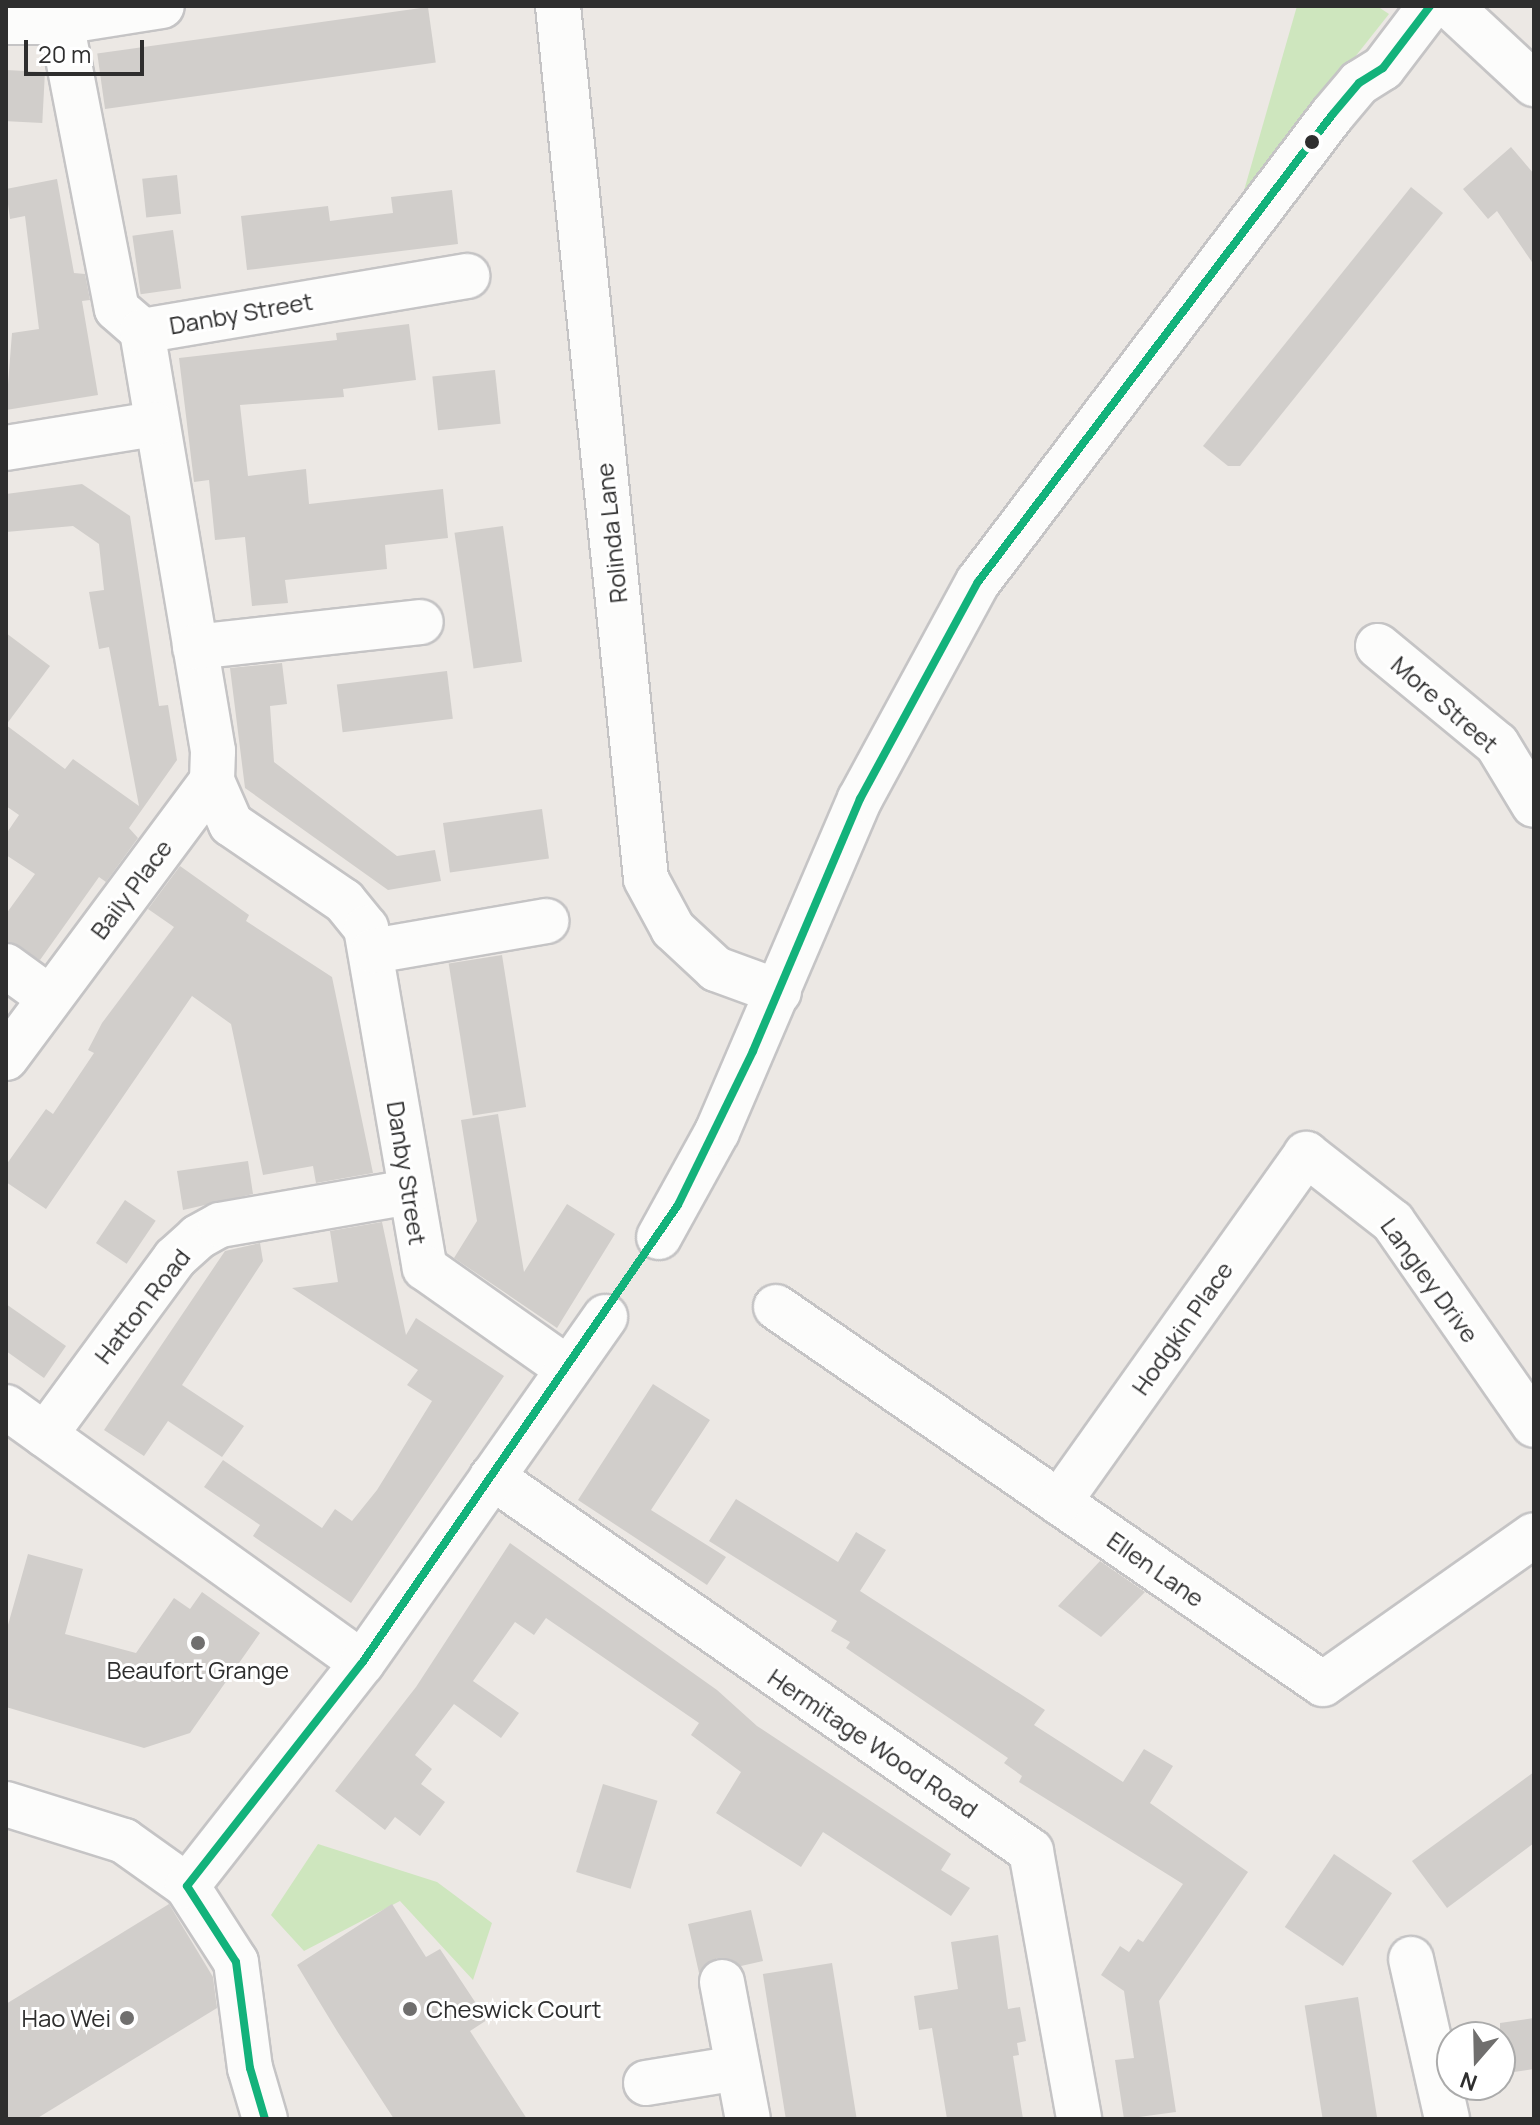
<!DOCTYPE html>
<html>
<head>
<meta charset="utf-8">
<style>
  body { margin:0 }
  #map { position:relative; width:1540px; height:2125px; overflow:hidden; background:#ece8e4; font-family:Manrope,sans-serif }
  div>[style] { position:absolute }
  .green>* { inset:0; background:#cee6be }
  .building>* { inset:0; background:#d1cecb; transform-origin:0 0 }
  .roads { filter:drop-shadow(2px 0 #c5c4c5) drop-shadow(-2px 0 #c5c4c5) drop-shadow(0 2px #c5c4c5) drop-shadow(0 -2px #c5c4c5) }
  .minor>* { height:44px; margin:-22px; padding:0 22px; transform-origin:22px; border-radius:22px; background:#fcfcfb }
  .bus-1>* { height:8px; margin:-4px; padding:0 4px; transform-origin:4px; border-radius:4px; background:#13b27b }
  .dots>* { width:22px; height:22px; translate:-50% -50%; box-sizing:border-box; border:4px solid #fff; border-radius:50% }
  span { translate:-50% -50%; white-space:nowrap; text-align:center; line-height:1.15; -webkit-text-stroke:6px #fff; paint-order:stroke }
  .street-label { font-size:24px; color:#2e2e2e }
  .poi-label { font-size:24px; color:#2e2e2e }
  .left { translate:0 -50%; text-align:left }
  .right { translate:-100% -50%; text-align:right }
  .frame { position:absolute; inset:0; border:8px solid #2e2e2e; pointer-events:none }
  .north { position:absolute; left:1436px; top:2021px; width:80px; height:80px; box-sizing:border-box; background:#fff; border:2px solid #ababab; border-radius:50%; rotate:200deg; font-size:22px; font-weight:700; line-height:32px; text-align:center; color:#2e2e2e }
  .north::after { content:''; display:block; margin:auto; width:28px; height:36px; background:#706f6e; clip-path:polygon(50% 0,100% 100%,50% 72%,0 100%) }
  .scale { position:absolute; left:24px; top:40px; width:120px; height:36px; box-sizing:border-box; border:4px solid #2e2e2e; border-top:0; padding-left:10px; font-size:24px; line-height:28px; white-space:nowrap; color:#2e2e2e; -webkit-text-stroke:6px #fff; paint-order:stroke }
</style>
</head>
<body>
<div id="map">
  <div class="green">
    <i style="clip-path:polygon(1297px 6px,1377px 6px,1389px 14px,1241px 201px)"></i>
    <i style="clip-path:polygon(318px 1844px,437px 1882px,492px 1923px,473px 1980px,400px 1901px,304px 1951px,271px 1915px)"></i>
  </div>
  <div class="building">
    <i style="left:428px;top:7px;width:56px;height:334px;rotate:82deg"></i>
    <i style="left:6px;top:70px;width:39px;height:51px;rotate:3deg"></i>
    <i style="clip-path:polygon(1511px 147px,1534px 174px,1534px 265px,1497px 211px,1488px 219px,1463px 189px)"></i>
    <i style="left:177px;top:175px;width:39px;height:35px;rotate:84deg"></i>
    <i style="clip-path:polygon(57px 179px,74px 273px,85px 274px,90px 300px,82px 301px,98px 395px,6px 410px,12px 333px,39px 329px,25px 216px,10px 219px,6px 189px)"></i>
    <i style="clip-path:polygon(1411px 187px,1443px 213px,1240px 466px,1228px 466px,1203px 446px)"></i>
    <i style="clip-path:polygon(452px 190px,458px 244px,247px 270px,241px 216px,328px 206px,330px 221px,360px 217px,393px 213px,391px 197px)"></i>
    <i style="left:173px;top:230px;width:59px;height:41px;rotate:82deg"></i>
    <i style="clip-path:polygon(409px 324px,416px 380px,343px 389px,344px 397px,240px 405px,248px 476px,306px 469px,309px 504px,443px 489px,448px 538px,385px 545px,387px 569px,285px 580px,288px 603px,252px 606px,245px 537px,215px 540px,209px 480px,194px 482px,179px 358px,337px 340px,336px 333px)"></i>
    <i style="left:495px;top:370px;width:54px;height:63px;rotate:84deg"></i>
    <i style="clip-path:polygon(82px 484px,130px 516px,159px 706px,168px 705px,177px 760px,129px 828px,138px 838px,106px 882px,99px 877px,40px 960px,6px 941px,6px 914px,35px 874px,6px 855px,6px 834px,19px 815px,6px 806px,6px 725px,65px 769px,73px 759px,139px 806px,109px 647px,99px 649px,89px 592px,104px 590px,99px 544px,73px 526px,6px 532px,6px 494px)"></i>
    <i style="left:503px;top:526px;width:137px;height:49px;rotate:82deg"></i>
    <i style="clip-path:polygon(6px 633px,50px 666px,6px 725px)"></i>
    <i style="clip-path:polygon(282px 663px,287px 704px,270px 706px,274px 762px,397px 856px,435px 850px,441px 881px,388px 890px,245px 788px,230px 668px)"></i>
    <i style="left:447px;top:671px;width:48px;height:111px;rotate:83deg"></i>
    <i style="left:542px;top:809px;width:50px;height:100px;rotate:82deg"></i>
    <i style="clip-path:polygon(180px 866px,249px 915px,246px 921px,332px 977px,373px 1173px,316px 1183px,313px 1166px,263px 1175px,231px 1024px,192px 996px,46px 1209px,6px 1182px,6px 1165px,46px 1109px,53px 1114px,94px 1053px,88px 1050px,102px 1023px,174px 927px,148px 909px)"></i>
    <i style="left:502px;top:955px;width:154px;height:54px;rotate:81deg"></i>
    <i style="clip-path:polygon(498px 1114px,524px 1272px,567px 1204px,615px 1234px,557px 1328px,454px 1258px,477px 1221px,461px 1120px)"></i>
    <i style="clip-path:polygon(248px 1161px,253px 1194px,183px 1210px,177px 1171px)"></i>
    <i style="left:125px;top:1200px;width:37px;height:52px;rotate:34deg"></i>
    <i style="clip-path:polygon(382px 1222px,406px 1335px,416px 1318px,504px 1376px,351px 1603px,253px 1536px,260px 1525px,204px 1487px,223px 1460px,322px 1528px,335px 1509px,352px 1521px,377px 1490px,432px 1401px,407px 1385px,418px 1370px,292px 1288px,338px 1282px,330px 1231px)"></i>
    <i style="clip-path:polygon(260px 1243px,263px 1261px,182px 1385px,244px 1426px,222px 1457px,168px 1421px,144px 1456px,104px 1430px,225px 1251px)"></i>
    <i style="clip-path:polygon(6px 1304px,66px 1346px,44px 1378px,6px 1351px)"></i>
    <i style="clip-path:polygon(653px 1384px,710px 1420px,651px 1510px,726px 1557px,707px 1585px,578px 1500px)"></i>
    <i style="clip-path:polygon(736px 1499px,838px 1562px,856px 1532px,886px 1550px,860px 1591px,1045px 1710px,1034px 1725px,1123px 1782px,1144px 1749px,1173px 1766px,1150px 1803px,1248px 1872px,1159px 2001px,1176px 2112px,1124px 2119px,1115px 2060px,1134px 2058px,1124px 1991px,1101px 1975px,1120px 1946px,1129px 1952px,1138px 1939px,1143px 1942px,1183px 1884px,1019px 1782px,1022px 1776px,1004px 1763px,1008px 1758px,846px 1648px,850px 1642px,831px 1631px,837px 1621px,709px 1541px)"></i>
    <i style="clip-path:polygon(510px 1543px,717px 1690px,757px 1726px,951px 1854px,941px 1870px,970px 1888px,951px 1916px,823px 1832px,801px 1867px,716px 1813px,741px 1772px,691px 1735px,699px 1723px,546px 1618px,534px 1635px,515px 1622px,473px 1681px,519px 1713px,501px 1738px,454px 1704px,415px 1755px,432px 1769px,421px 1784px,445px 1802px,420px 1836px,395px 1817px,385px 1830px,335px 1791px,416px 1687px)"></i>
    <i style="clip-path:polygon(28px 1554px,83px 1569px,65px 1634px,136px 1653px,174px 1598px,190px 1609px,202px 1592px,260px 1633px,190px 1733px,144px 1748px,6px 1707px,6px 1632px)"></i>
    <i style="clip-path:polygon(1100px 1561px,1145px 1592px,1101px 1637px,1058px 1606px)"></i>
    <i style="clip-path:polygon(1534px 1772px,1534px 1843px,1447px 1908px,1412px 1861px)"></i>
    <i style="left:603px;top:1784px;width:57px;height:92px;rotate:17deg"></i>
    <i style="left:1334px;top:1854px;width:70px;height:88px;rotate:34deg"></i>
    <i style="clip-path:polygon(169px 1904px,213px 1977px,217px 2008px,36px 2119px,6px 2119px,6px 2004px)"></i>
    <i style="clip-path:polygon(392px 1904px,426px 1957px,440px 1949px,487px 2020px,470px 2031px,527px 2119px,394px 2119px,337px 2031px,297px 1965px)"></i>
    <i style="clip-path:polygon(751px 1910px,763px 1961px,741px 1966px,717px 1958px,699px 1973px,688px 1924px)"></i>
    <i style="clip-path:polygon(998px 1935px,1008px 2009px,1020px 2007px,1026px 2041px,1017px 2043px,1019px 2055px,1013px 2056px,1023px 2119px,947px 2119px,932px 2028px,919px 2030px,914px 1996px,958px 1989px,951px 1942px)"></i>
    <i style="left:832px;top:1963px;width:158px;height:70px;rotate:81deg"></i>
    <i style="left:1358px;top:1997px;width:124px;height:54px;rotate:81deg"></i>
    <i style="clip-path:polygon(1534px 2018px,1534px 2069px,1500px 2074px,1500px 2023px)"></i>
  </div>
  <div class="roads">
    <div class="minor">
      <i style="left:558px;top:6px;width:877px;rotate:84.24deg"></i>
      <i style="left:646px;top:879px;width:57px;rotate:61.6deg"></i>
      <i style="left:673px;top:929px;width:59px;rotate:42.9deg"></i>
      <i style="left:716px;top:969px;width:67px;rotate:20.1deg"></i>
      <i style="left:1450px;top:6px;width:115px;rotate:42.9deg"></i>
      <i style="left:6px;top:22px;width:55px"></i>
      <i style="left:61px;top:22px;width:102px;rotate:-9deg"></i>
      <i style="left:61px;top:22px;width:292px;rotate:79deg"></i>
      <i style="left:117px;top:309px;width:33px;rotate:41deg"></i>
      <i style="left:142px;top:331px;width:426px;rotate:80.4deg"></i>
      <i style="left:213px;top:751px;width:30px;rotate:92deg"></i>
      <i style="left:212px;top:781px;width:47px;rotate:66.2deg"></i>
      <i style="left:231px;top:824px;width:137px;rotate:34.3deg"></i>
      <i style="left:344px;top:901px;width:35px;rotate:51deg"></i>
      <i style="left:366px;top:928px;width:345px;rotate:80.2deg"></i>
      <i style="left:425px;top:1268px;width:175px;rotate:35.2deg"></i>
      <i style="left:142px;top:331px;width:330px;rotate:-9.6deg"></i>
      <i style="left:6px;top:448px;width:150px;rotate:-9.2deg"></i>
      <i style="left:1378px;top:646px;width:154px;rotate:39.5deg"></i>
      <i style="left:1497px;top:744px;width:71px;rotate:58.8deg"></i>
      <i style="left:195px;top:647px;width:227px;rotate:-6.3deg"></i>
      <i style="left:373px;top:951px;width:176px;rotate:-9.8deg"></i>
      <i style="left:6px;top:966px;width:54px;rotate:36deg"></i>
      <i style="left:6px;top:1058px;width:345px;rotate:-53.4deg"></i>
      <i style="left:659px;top:1237px;width:120px;rotate:-61.1deg"></i>
      <i style="left:717px;top:1132px;width:362px;rotate:-66.8deg"></i>
      <i style="left:860px;top:799px;width:247px;rotate:-61.5deg"></i>
      <i style="left:978px;top:582px;width:586px;rotate:-52.84deg"></i>
      <i style="left:1332px;top:115px;width:42px;rotate:-49.8deg"></i>
      <i style="left:1359px;top:83px;width:28px;rotate:-32deg"></i>
      <i style="left:1383px;top:68px;width:78px;rotate:-52.8deg"></i>
      <i style="left:776px;top:1307px;width:664px;rotate:34.58deg"></i>
      <i style="left:1323px;top:1684px;width:258px;rotate:-35.2deg"></i>
      <i style="left:6px;top:1407px;width:438px;rotate:35.7deg"></i>
      <i style="left:45px;top:1435px;width:220px;rotate:-53.7deg"></i>
      <i style="left:175px;top:1258px;width:31px;rotate:-42deg"></i>
      <i style="left:198px;top:1237px;width:25px;rotate:-29deg"></i>
      <i style="left:220px;top:1225px;width:192px;rotate:-9.9deg"></i>
      <i style="left:492px;top:1477px;width:656px;rotate:34.76deg"></i>
      <i style="left:1031px;top:1851px;width:272px;rotate:79.8deg"></i>
      <i style="left:1059px;top:1502px;width:427px;rotate:-54.6deg"></i>
      <i style="left:1306px;top:1154px;width:110px;rotate:38deg"></i>
      <i style="left:1393px;top:1222px;width:247px;rotate:55.2deg"></i>
      <i style="left:6px;top:1804px;width:124px;rotate:17.4deg"></i>
      <i style="left:124px;top:1841px;width:77px;rotate:35.5deg"></i>
      <i style="left:187px;top:1886px;width:90px;rotate:57.2deg"></i>
      <i style="left:236px;top:1962px;width:107px;rotate:82.5deg"></i>
      <i style="left:250px;top:2068px;width:53px;rotate:73.6deg"></i>
      <i style="left:187px;top:1886px;width:283px;rotate:-51.9deg"></i>
      <i style="left:362px;top:1663px;width:423px;rotate:-54.9deg"></i>
      <i style="left:1411px;top:1959px;width:164px;rotate:77.3deg"></i>
      <i style="left:722px;top:1982px;width:139px;rotate:79.3deg"></i>
      <i style="left:646px;top:2083px;width:93px;rotate:-9.3deg"></i>
    </div>
  </div>
  <div class="bus-1">
    <i style="left:187px;top:1886px;width:283px;rotate:-51.9deg"></i>
    <i style="left:362px;top:1663px;width:556px;rotate:-55.4deg"></i>
    <i style="left:678px;top:1205px;width:171px;rotate:-64deg"></i>
    <i style="left:753px;top:1051px;width:274px;rotate:-67deg"></i>
    <i style="left:860px;top:799px;width:247px;rotate:-61.5deg"></i>
    <i style="left:978px;top:582px;width:586px;rotate:-52.84deg"></i>
    <i style="left:1332px;top:115px;width:42px;rotate:-49.8deg"></i>
    <i style="left:1359px;top:83px;width:28px;rotate:-32deg"></i>
    <i style="left:1383px;top:68px;width:78px;rotate:-52.8deg"></i>
    <i style="left:187px;top:1886px;width:90px;rotate:57.2deg"></i>
    <i style="left:236px;top:1962px;width:107px;rotate:82.5deg"></i>
    <i style="left:250px;top:2068px;width:53px;rotate:73.6deg"></i>
  </div>
  <div class="dots">
    <i style="left:1312px;top:142px;background:#2e2e2e"></i>
    <i style="left:198px;top:1643px;background:#706f6e"></i>
    <i style="left:410px;top:2009px;background:#706f6e"></i>
    <i style="left:127px;top:2018px;background:#706f6e"></i>
  </div>
  <div class="street-label">
    <span style="left:241px;top:313px;rotate:-10deg">Danby Street</span>
    <span style="left:611px;top:533px;rotate:-96deg">Rolinda Lane</span>
    <span style="left:1445px;top:704px;rotate:41deg">More Street</span>
    <span style="left:131px;top:889px;rotate:-53deg">Baily Place</span>
    <span style="left:407px;top:1173px;rotate:81deg">Danby Street</span>
    <span style="left:1430px;top:1280px;rotate:54deg">Langley Drive</span>
    <span style="left:142px;top:1306px;rotate:-52deg">Hatton Road</span>
    <span style="left:1182px;top:1328px;rotate:-55deg">Hodgkin Place</span>
    <span style="left:1156px;top:1569px;rotate:35deg">Ellen Lane</span>
    <span style="left:873px;top:1743px;rotate:34deg">Hermitage Wood Road</span>
  </div>
  <div class="poi-label">
    <span style="left:198px;top:1670px">Beaufort Grange</span>
    <span class="left" style="left:426px;top:2009px">Cheswick Court</span>
    <span class="right" style="left:111px;top:2018px">Hao Wei</span>
  </div>
  <div class="frame"></div>
  <div class="north">N</div>
  <div class="scale">20 m</div>
</div>
</body>
</html>
